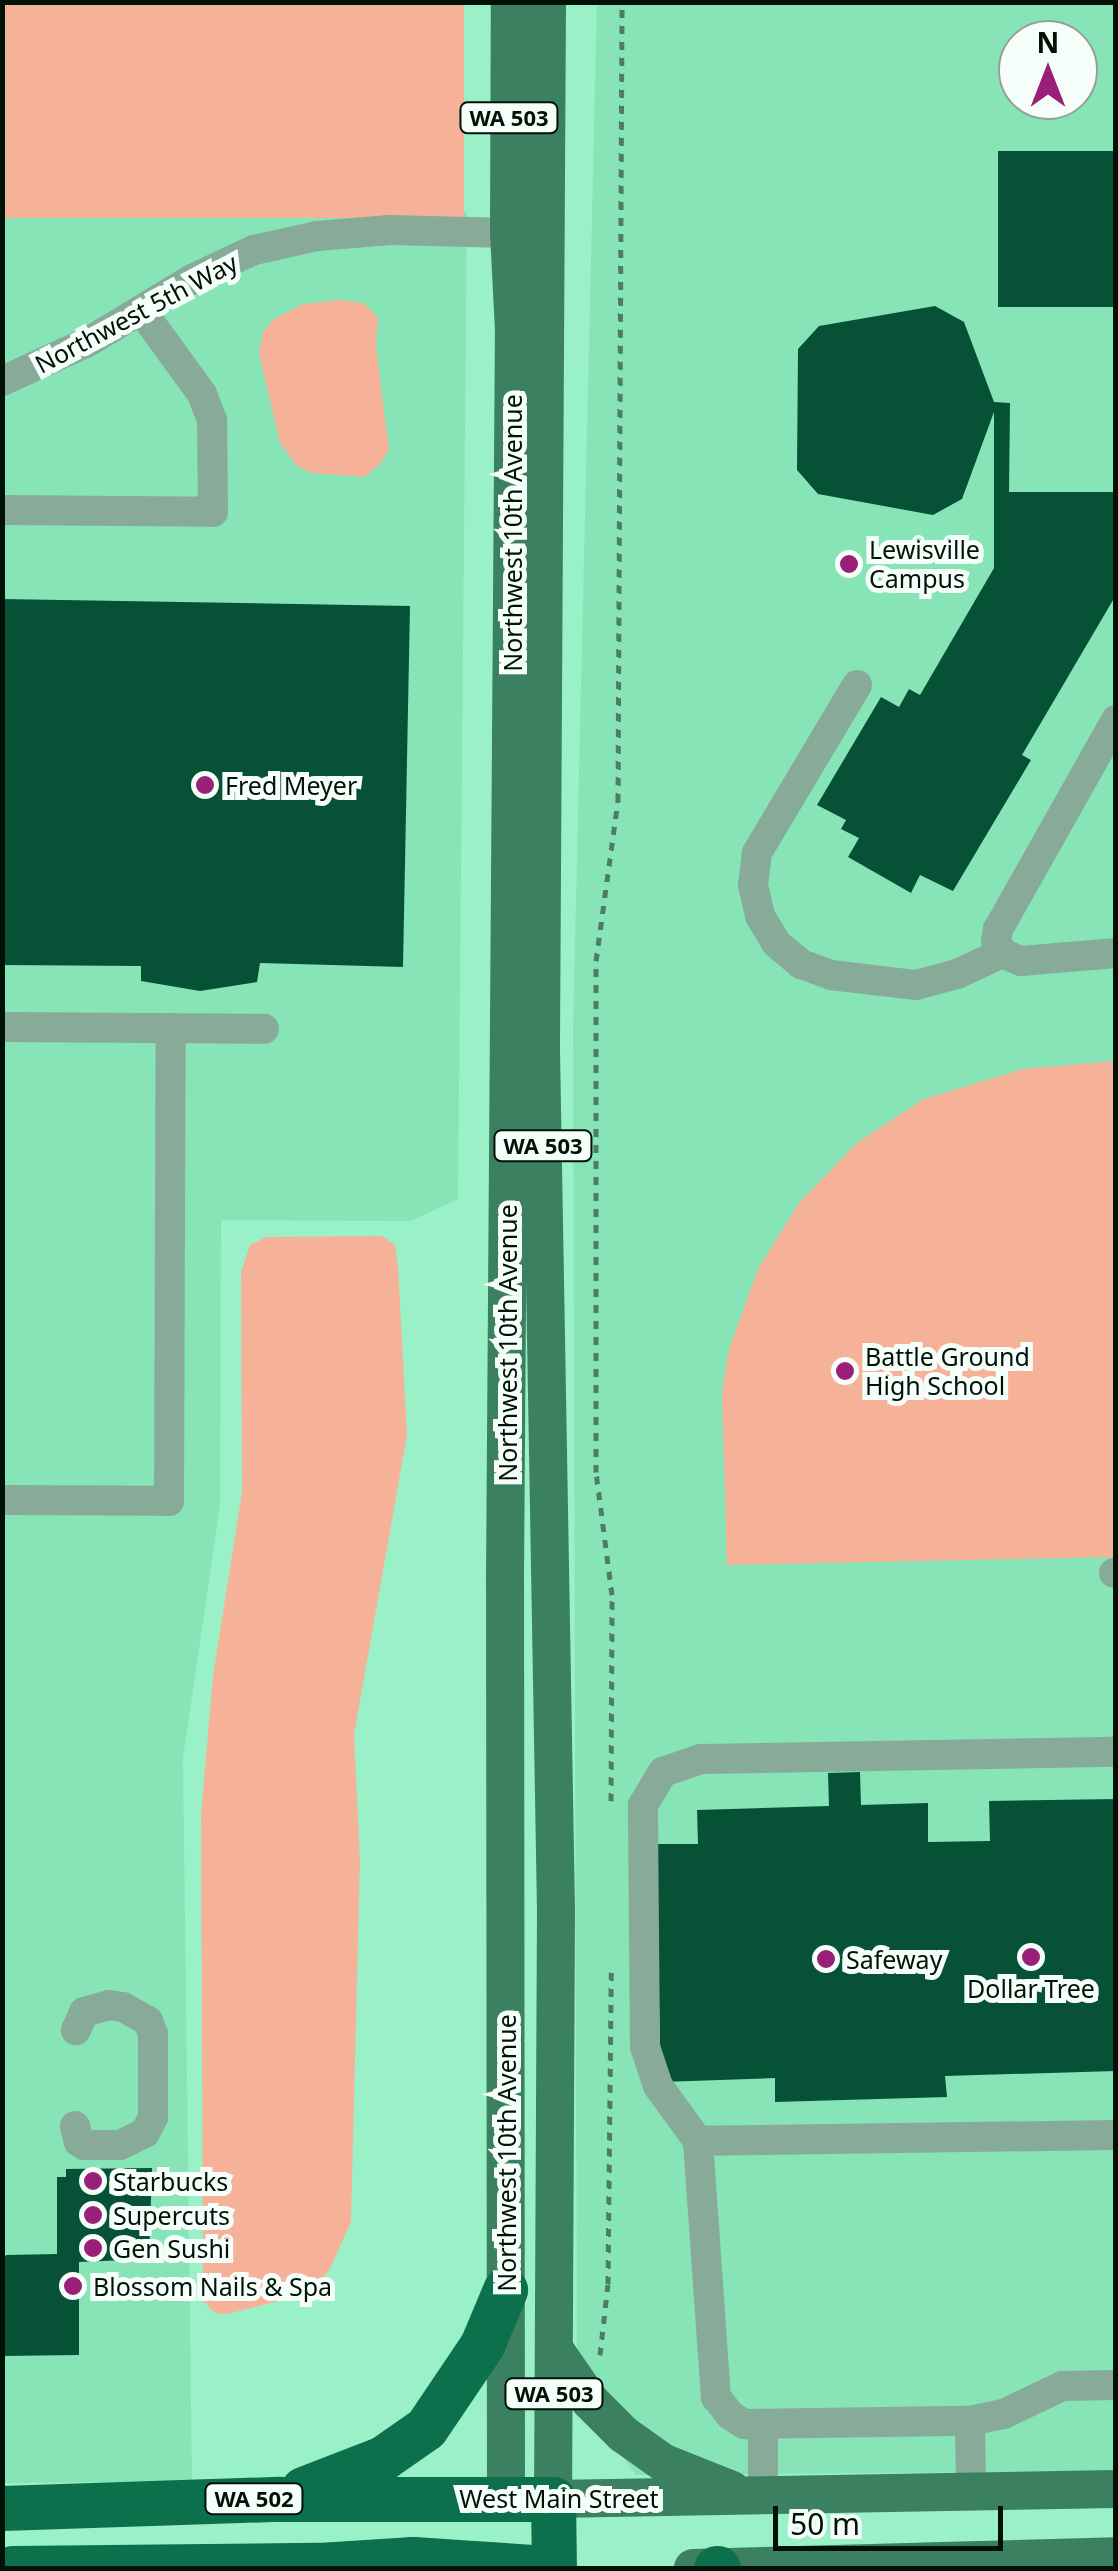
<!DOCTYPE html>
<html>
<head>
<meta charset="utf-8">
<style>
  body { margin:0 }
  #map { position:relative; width:1118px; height:2571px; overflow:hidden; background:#9bf1c7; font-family:"Noto Sans",sans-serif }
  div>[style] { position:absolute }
  .built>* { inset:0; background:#86e4b7 }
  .green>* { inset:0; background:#f5b298; transform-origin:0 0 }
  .building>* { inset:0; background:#075237; transform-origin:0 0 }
  .path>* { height:5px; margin-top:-2.5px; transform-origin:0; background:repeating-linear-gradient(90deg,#4b7e64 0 8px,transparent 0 16px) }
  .minor>* { height:30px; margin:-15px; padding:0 15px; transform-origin:15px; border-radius:15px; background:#88aa98 }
  .major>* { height:38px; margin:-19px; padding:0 19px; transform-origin:19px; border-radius:19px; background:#3a8061 }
  .highway>* { height:45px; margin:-22.5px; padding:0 22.5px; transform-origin:22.5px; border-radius:22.5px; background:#0c704d }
  .dots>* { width:28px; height:28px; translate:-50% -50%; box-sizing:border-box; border:5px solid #f6fefa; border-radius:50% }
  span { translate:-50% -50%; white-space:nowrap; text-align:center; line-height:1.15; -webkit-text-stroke:10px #f6fefa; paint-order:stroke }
  .shield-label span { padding:2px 8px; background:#f6fefa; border:2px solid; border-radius:8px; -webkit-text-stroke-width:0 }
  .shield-label { font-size:22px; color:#001207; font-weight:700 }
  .street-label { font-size:25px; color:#001207 }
  .poi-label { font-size:25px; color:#001207 }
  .left { translate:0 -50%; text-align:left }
  .frame { position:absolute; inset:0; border:5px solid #001207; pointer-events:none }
  .north { position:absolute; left:998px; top:20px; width:100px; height:100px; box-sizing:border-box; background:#f6fefa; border:2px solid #94a099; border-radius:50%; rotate:0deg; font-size:28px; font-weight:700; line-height:40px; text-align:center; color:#001207 }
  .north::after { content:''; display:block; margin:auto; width:35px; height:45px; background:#9a1f78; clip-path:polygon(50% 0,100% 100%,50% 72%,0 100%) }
  .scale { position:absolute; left:773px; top:2506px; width:230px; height:45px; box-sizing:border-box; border:5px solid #001207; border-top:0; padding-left:12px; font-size:30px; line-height:35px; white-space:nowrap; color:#001207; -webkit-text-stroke:8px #f6fefa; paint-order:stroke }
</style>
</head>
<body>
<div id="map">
  <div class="built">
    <i style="clip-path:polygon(evenodd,597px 3px,1115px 3px,1115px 2471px,636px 2475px,577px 2396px,573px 1029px,597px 3px,1018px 40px,1078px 40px,1078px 100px,1018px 100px,1018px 40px)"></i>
    <i style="clip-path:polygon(467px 212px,458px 1199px,411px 1221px,221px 1220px,220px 1506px,183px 1758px,192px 2481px,3px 2483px,2px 218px)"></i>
  </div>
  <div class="green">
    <i style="left:2px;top:3px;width:462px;height:215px"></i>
    <i style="clip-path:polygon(340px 300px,364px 303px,378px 318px,376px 347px,389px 449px,379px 465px,364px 477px,311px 473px,296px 465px,280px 443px,259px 354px,263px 332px,274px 319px,303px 304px)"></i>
    <i style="clip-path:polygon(1115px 1061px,1115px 1557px,727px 1565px,722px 1392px,729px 1349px,758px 1269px,799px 1203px,858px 1142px,924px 1099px,1023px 1069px)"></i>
    <i style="clip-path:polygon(382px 1236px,395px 1245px,398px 1266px,407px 1435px,354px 1735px,360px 1859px,351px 2222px,330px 2269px,310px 2293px,227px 2314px,215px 2313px,204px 2302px,203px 2267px,201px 1815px,213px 1676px,242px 1492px,241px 1273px,250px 1245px,266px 1237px)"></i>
  </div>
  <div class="building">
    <i style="left:998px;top:151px;width:118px;height:156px"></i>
    <i style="clip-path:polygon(935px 306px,964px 322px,994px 402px,1010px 403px,1009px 492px,1116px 492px,1116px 595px,1022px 755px,1031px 760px,953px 891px,920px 875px,911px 893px,848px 857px,859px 838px,841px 829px,846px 820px,817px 805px,881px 697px,899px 707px,909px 689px,920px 695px,994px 568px,994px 412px,962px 499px,933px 515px,818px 494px,797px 470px,798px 349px,819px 326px)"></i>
    <i style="clip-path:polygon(2px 599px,410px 606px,403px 967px,260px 963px,257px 982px,200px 991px,141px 981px,141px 966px,2px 965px)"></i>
    <i style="clip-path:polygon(860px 1772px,861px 1805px,928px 1803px,928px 1842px,990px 1841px,989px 1801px,1116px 1799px,1116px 2071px,945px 2076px,947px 2097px,775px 2102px,775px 2078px,661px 2082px,655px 1844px,698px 1844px,697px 1810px,829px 1806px,828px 1773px)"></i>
    <i style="clip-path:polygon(152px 2168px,149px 2259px,79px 2262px,79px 2355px,2px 2356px,2px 2263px,6px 2255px,57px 2254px,57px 2177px,66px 2177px,66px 2169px)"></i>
  </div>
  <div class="path">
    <i style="left:611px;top:1801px;width:206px;rotate:-89.7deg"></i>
    <i style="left:612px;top:1595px;width:124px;rotate:-97.4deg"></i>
    <i style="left:596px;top:1472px;width:511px;rotate:-90deg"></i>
    <i style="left:596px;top:961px;width:162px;rotate:-82.2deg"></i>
    <i style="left:618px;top:801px;width:799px;rotate:-89.71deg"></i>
    <i style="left:600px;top:2355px;width:71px;rotate:-83.6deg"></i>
    <i style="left:608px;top:2284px;width:312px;rotate:-89.4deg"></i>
  </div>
  <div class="minor">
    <i style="left:2px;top:381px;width:94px;rotate:-24.4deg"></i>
    <i style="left:88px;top:342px;width:122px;rotate:-31.2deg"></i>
    <i style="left:192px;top:279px;width:68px;rotate:-25.1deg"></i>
    <i style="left:254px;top:250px;width:65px;rotate:-12.5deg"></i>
    <i style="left:317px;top:236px;width:73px;rotate:-4.7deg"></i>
    <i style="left:390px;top:230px;width:119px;rotate:1.4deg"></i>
    <i style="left:2px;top:510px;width:211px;rotate:0.5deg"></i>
    <i style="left:213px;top:512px;width:92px;rotate:-90.6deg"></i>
    <i style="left:212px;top:420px;width:28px;rotate:-111deg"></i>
    <i style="left:202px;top:394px;width:104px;rotate:-126deg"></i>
    <i style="left:857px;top:685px;width:196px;rotate:120.8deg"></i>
    <i style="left:757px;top:853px;width:32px;rotate:97deg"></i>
    <i style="left:753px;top:885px;width:32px;rotate:77deg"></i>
    <i style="left:760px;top:916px;width:31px;rotate:59deg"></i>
    <i style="left:776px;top:943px;width:33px;rotate:40deg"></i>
    <i style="left:801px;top:964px;width:32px;rotate:20deg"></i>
    <i style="left:831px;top:975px;width:86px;rotate:6.7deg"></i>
    <i style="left:916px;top:985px;width:42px;rotate:-15deg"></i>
    <i style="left:957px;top:974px;width:50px;rotate:-25deg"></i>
    <i style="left:1116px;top:720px;width:240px;rotate:119.4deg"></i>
    <i style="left:998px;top:929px;width:12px;rotate:99deg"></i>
    <i style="left:996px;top:941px;width:13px;rotate:63deg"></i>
    <i style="left:1002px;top:953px;width:21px;rotate:23deg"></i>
    <i style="left:1021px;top:961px;width:95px;rotate:-4.8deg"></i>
    <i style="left:2px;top:1027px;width:262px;rotate:0.4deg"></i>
    <i style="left:2px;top:1500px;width:167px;rotate:0.3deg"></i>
    <i style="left:169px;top:1501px;width:473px;rotate:-89.8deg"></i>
    <i style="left:1114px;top:1573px;width:2px"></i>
    <i style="left:75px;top:2126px;width:16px;rotate:76deg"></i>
    <i style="left:79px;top:2142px;width:6px;rotate:31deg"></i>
    <i style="left:84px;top:2145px;width:36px"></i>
    <i style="left:120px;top:2145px;width:28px;rotate:-26deg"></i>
    <i style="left:145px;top:2133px;width:18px;rotate:-63deg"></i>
    <i style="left:153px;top:2117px;width:83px;rotate:-90deg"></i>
    <i style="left:153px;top:2034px;width:14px;rotate:-111deg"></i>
    <i style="left:148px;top:2021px;width:29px;rotate:-151deg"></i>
    <i style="left:123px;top:2007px;width:14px;rotate:-172deg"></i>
    <i style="left:109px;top:2005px;width:26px;rotate:164deg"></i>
    <i style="left:84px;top:2012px;width:20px;rotate:114deg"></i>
    <i style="left:1116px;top:2135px;width:418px;rotate:179.2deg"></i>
    <i style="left:698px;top:2141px;width:257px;rotate:86deg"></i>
    <i style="left:716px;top:2397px;width:23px;rotate:52deg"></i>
    <i style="left:730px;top:2415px;width:17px;rotate:33deg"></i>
    <i style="left:744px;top:2424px;width:226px;rotate:-0.8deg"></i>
    <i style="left:970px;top:2421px;width:35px;rotate:-12deg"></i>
    <i style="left:1004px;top:2414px;width:64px;rotate:-25.8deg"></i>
    <i style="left:1062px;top:2386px;width:54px;rotate:-1.1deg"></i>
    <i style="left:698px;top:2141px;width:68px;rotate:-126deg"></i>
    <i style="left:658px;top:2086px;width:41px;rotate:-108.4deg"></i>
    <i style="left:645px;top:2047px;width:242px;rotate:-90.5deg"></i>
    <i style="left:643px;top:1805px;width:39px;rotate:-59deg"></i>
    <i style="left:663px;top:1772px;width:39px;rotate:-19deg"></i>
    <i style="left:700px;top:1759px;width:416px;rotate:-1deg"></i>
    <i style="left:970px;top:2421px;width:71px;rotate:89.2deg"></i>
    <i style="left:763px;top:2424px;width:72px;rotate:90deg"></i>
  </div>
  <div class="major">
    <i style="left:547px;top:2px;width:1049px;rotate:90.33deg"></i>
    <i style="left:541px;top:1051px;width:861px;rotate:89deg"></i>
    <i style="left:556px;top:1912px;width:587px;rotate:90.29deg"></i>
    <i style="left:553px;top:2499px;width:563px;rotate:-1.02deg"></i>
    <i style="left:555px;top:2350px;width:62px;rotate:55.5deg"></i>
    <i style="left:590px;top:2401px;width:47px;rotate:45deg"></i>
    <i style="left:623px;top:2434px;width:50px;rotate:35.3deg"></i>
    <i style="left:664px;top:2463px;width:73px;rotate:21.7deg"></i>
    <i style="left:506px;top:2500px;width:921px;rotate:-90.06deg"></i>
    <i style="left:505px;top:1579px;width:1248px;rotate:-89.59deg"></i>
    <i style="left:514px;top:331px;width:98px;rotate:-92.9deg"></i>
    <i style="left:509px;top:233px;width:231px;rotate:-89.8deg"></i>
    <i style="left:693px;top:2568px;width:423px;rotate:-1.6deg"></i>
  </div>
  <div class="highway">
    <i style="left:303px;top:2489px;width:86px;rotate:-21.2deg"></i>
    <i style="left:383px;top:2458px;width:52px;rotate:-34.9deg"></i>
    <i style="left:426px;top:2428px;width:100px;rotate:-56deg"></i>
    <i style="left:482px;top:2345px;width:60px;rotate:-67.3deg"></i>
    <i style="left:2px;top:2508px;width:277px;rotate:-1.9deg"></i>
    <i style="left:279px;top:2499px;width:274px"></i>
    <i style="left:553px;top:2499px;width:69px;rotate:89.2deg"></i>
    <i style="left:12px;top:2568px;width:307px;rotate:-0.6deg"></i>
    <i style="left:319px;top:2565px;width:94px;rotate:-3.7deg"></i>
    <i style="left:413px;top:2559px;width:137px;rotate:3.8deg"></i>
    <i style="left:716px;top:2568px;width:2px"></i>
  </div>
  <div class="dots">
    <i style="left:849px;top:564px;background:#9a1f78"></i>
    <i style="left:205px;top:785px;background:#9a1f78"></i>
    <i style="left:845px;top:1371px;background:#9a1f78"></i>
    <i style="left:1031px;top:1957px;background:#9a1f78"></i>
    <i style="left:826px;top:1959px;background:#9a1f78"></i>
    <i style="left:93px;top:2181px;background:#9a1f78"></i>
    <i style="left:93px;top:2215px;background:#9a1f78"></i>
    <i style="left:93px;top:2248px;background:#9a1f78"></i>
    <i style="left:73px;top:2286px;background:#9a1f78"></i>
  </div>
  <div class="shield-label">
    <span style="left:509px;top:118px">WA 503</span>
    <span style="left:543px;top:1146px">WA 503</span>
    <span style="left:554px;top:2394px">WA 503</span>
    <span style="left:254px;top:2499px">WA 502</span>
  </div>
  <div class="street-label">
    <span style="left:136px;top:313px;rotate:-28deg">Northwest 5th Way</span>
    <span style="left:512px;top:533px;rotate:-90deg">Northwest 10th Avenue</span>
    <span style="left:507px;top:1343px;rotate:-90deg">Northwest 10th Avenue</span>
    <span style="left:506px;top:2153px;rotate:-90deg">Northwest 10th Avenue</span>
    <span style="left:559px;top:2498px">West Main Street</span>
  </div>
  <div class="poi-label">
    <span class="left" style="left:869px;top:564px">Lewisville<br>Campus</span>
    <span class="left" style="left:225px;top:785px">Fred Meyer</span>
    <span class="left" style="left:865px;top:1371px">Battle Ground<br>High School</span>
    <span class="left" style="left:846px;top:1959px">Safeway</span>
    <span style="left:1031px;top:1988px">Dollar Tree</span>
    <span class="left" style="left:113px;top:2181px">Starbucks</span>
    <span class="left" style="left:113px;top:2215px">Supercuts</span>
    <span class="left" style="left:113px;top:2248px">Gen Sushi</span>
    <span class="left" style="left:93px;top:2286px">Blossom Nails &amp; Spa</span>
  </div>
  <div class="frame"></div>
  <div class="north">N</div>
  <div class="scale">50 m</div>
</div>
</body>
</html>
